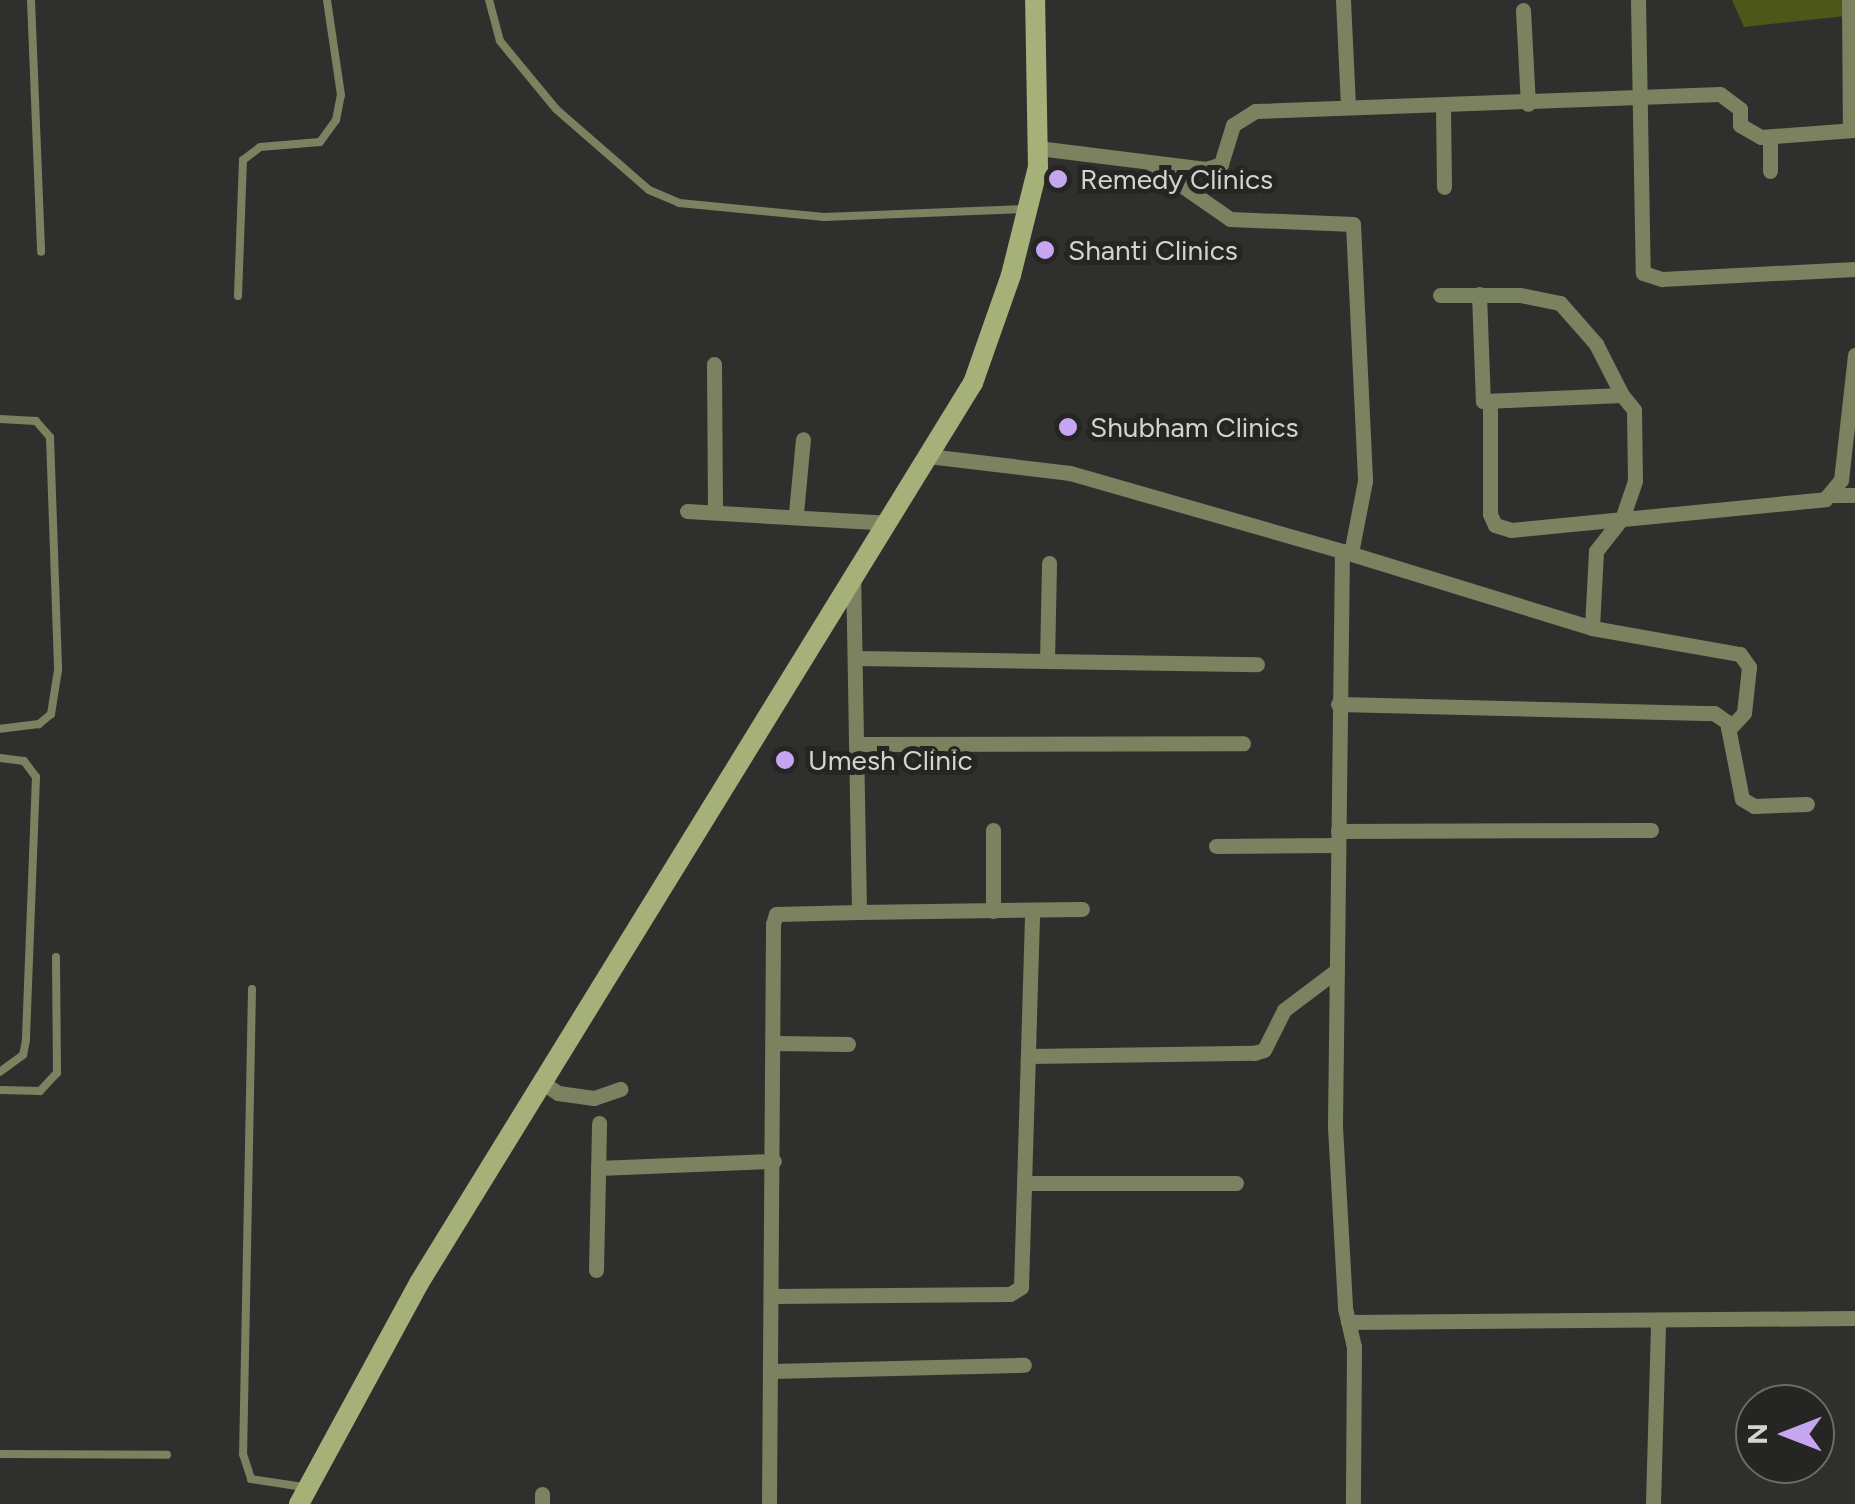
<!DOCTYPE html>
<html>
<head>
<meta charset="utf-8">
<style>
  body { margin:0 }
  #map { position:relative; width:1855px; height:1504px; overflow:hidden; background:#2f302d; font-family:Figtree,sans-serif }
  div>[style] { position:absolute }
  .green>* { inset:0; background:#4d571a }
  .lane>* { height:8px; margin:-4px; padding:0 4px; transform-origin:4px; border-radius:4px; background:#7b8260 }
  .street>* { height:15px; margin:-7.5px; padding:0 7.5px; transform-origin:7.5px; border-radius:7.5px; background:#7b8260 }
  .secondary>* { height:20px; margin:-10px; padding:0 10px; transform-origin:10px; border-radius:10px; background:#a6b17a }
  .dots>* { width:28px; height:28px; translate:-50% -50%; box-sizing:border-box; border:5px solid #252623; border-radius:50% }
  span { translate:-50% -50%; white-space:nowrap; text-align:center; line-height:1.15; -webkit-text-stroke:10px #252623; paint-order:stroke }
  .poi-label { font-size:28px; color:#d3d3d1 }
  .left { translate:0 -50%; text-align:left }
  .north { position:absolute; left:1735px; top:1384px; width:100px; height:100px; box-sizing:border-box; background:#252623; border:2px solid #6b6b69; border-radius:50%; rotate:270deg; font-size:28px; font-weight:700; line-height:40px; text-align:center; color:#d3d3d1 }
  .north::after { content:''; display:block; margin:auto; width:35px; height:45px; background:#c6a6f0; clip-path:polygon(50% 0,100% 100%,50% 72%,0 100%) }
</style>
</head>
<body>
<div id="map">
  <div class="green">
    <i style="clip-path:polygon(1732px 0,1855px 0,1855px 15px,1744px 27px)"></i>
  </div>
  <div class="lane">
    <i style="left:31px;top:0;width:252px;rotate:87.7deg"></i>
    <i style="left:489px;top:0;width:42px;rotate:75deg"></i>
    <i style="left:500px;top:41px;width:88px;rotate:50.5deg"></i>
    <i style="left:556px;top:109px;width:123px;rotate:41.1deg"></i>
    <i style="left:649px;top:190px;width:33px;rotate:23deg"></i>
    <i style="left:679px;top:203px;width:146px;rotate:5.5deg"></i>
    <i style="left:824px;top:217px;width:202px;rotate:-2.3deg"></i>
    <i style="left:238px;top:296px;width:136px;rotate:-87.9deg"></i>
    <i style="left:243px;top:160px;width:21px;rotate:-37deg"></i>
    <i style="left:260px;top:147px;width:60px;rotate:-4.8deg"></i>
    <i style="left:320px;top:142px;width:27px;rotate:-54deg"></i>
    <i style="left:336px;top:120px;width:25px;rotate:-79deg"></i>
    <i style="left:341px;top:95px;width:96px;rotate:-98.4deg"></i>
    <i style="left:0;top:419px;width:36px;rotate:3deg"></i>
    <i style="left:36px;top:421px;width:21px;rotate:49deg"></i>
    <i style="left:50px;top:437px;width:233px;rotate:88deg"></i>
    <i style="left:58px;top:670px;width:45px;rotate:99deg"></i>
    <i style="left:51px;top:714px;width:16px;rotate:140deg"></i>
    <i style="left:39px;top:724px;width:39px;rotate:173deg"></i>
    <i style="left:0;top:758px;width:24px;rotate:7deg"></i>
    <i style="left:24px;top:761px;width:20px;rotate:53deg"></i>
    <i style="left:36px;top:777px;width:263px;rotate:92.2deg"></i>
    <i style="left:26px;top:1040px;width:15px;rotate:101deg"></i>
    <i style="left:23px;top:1055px;width:29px;rotate:144deg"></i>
    <i style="left:252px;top:989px;width:465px;rotate:91.1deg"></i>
    <i style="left:243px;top:1454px;width:26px;rotate:72deg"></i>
    <i style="left:251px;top:1479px;width:53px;rotate:8.7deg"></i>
    <i style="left:0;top:1090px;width:40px;rotate:1.4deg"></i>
    <i style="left:40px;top:1091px;width:25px;rotate:-47deg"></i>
    <i style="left:57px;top:1073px;width:116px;rotate:-90.5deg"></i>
    <i style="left:0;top:1454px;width:167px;rotate:0.3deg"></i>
  </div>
  <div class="street">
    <i style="left:1343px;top:0;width:107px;rotate:87.3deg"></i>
    <i style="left:1638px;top:0;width:273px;rotate:89deg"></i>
    <i style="left:1643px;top:273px;width:20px;rotate:18deg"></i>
    <i style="left:1662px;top:279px;width:193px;rotate:-3deg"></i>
    <i style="left:1849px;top:0;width:130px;rotate:89.6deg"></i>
    <i style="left:1523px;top:10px;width:94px;rotate:87deg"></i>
    <i style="left:1443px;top:106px;width:81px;rotate:89.3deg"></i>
    <i style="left:1038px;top:148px;width:169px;rotate:7.1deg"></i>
    <i style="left:1206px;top:169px;width:16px;rotate:-18deg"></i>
    <i style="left:1221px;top:164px;width:41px;rotate:-72.9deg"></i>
    <i style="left:1233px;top:125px;width:26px;rotate:-32deg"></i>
    <i style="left:1255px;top:111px;width:465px;rotate:-2.1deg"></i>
    <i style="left:1720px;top:94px;width:25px;rotate:37deg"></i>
    <i style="left:1740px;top:109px;width:16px;rotate:90deg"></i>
    <i style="left:1740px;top:125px;width:24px;rotate:30deg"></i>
    <i style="left:1761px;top:137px;width:94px;rotate:-4.3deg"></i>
    <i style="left:1151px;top:164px;width:96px;rotate:34.8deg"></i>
    <i style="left:1230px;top:219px;width:123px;rotate:2.3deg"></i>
    <i style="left:1353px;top:224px;width:257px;rotate:87.3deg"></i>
    <i style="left:1365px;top:481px;width:73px;rotate:101deg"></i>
    <i style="left:1770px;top:171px;width:34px;rotate:-90deg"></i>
    <i style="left:1479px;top:294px;width:107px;rotate:87.9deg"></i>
    <i style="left:1483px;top:401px;width:139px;rotate:-2.5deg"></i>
    <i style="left:1622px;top:395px;width:19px;rotate:51deg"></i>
    <i style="left:1634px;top:410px;width:71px;rotate:89.2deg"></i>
    <i style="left:1635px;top:481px;width:39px;rotate:109deg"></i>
    <i style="left:1622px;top:518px;width:42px;rotate:128.2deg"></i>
    <i style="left:1596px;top:551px;width:77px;rotate:93deg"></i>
    <i style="left:1592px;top:628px;width:150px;rotate:10deg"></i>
    <i style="left:1740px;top:654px;width:16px;rotate:55deg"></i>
    <i style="left:1749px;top:667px;width:46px;rotate:96.2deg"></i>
    <i style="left:1744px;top:713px;width:23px;rotate:133deg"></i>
    <i style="left:1440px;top:295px;width:80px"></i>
    <i style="left:1520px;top:295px;width:41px;rotate:11.3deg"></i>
    <i style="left:1560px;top:303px;width:55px;rotate:48.7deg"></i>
    <i style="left:1596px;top:344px;width:57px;rotate:63deg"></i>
    <i style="left:714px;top:364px;width:147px;rotate:89.6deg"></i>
    <i style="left:1490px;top:405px;width:109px;rotate:90deg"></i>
    <i style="left:1490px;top:514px;width:12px;rotate:66deg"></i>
    <i style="left:1495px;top:525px;width:17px;rotate:17deg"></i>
    <i style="left:1511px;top:530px;width:316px;rotate:-5.6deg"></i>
    <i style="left:1825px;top:499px;width:25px;rotate:-50deg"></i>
    <i style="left:1841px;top:480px;width:126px;rotate:-83.6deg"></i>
    <i style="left:928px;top:456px;width:143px;rotate:6.8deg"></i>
    <i style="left:1070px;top:473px;width:283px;rotate:16deg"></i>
    <i style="left:1342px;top:551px;width:576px;rotate:90.7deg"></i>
    <i style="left:1335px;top:1127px;width:181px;rotate:86.8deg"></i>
    <i style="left:1345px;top:1308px;width:40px;rotate:77deg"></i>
    <i style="left:1354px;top:1347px;width:157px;rotate:90.4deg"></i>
    <i style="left:1830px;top:495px;width:25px"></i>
    <i style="left:687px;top:511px;width:200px;rotate:3.4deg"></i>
    <i style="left:796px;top:513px;width:74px;rotate:-84.6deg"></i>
    <i style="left:1342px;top:551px;width:262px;rotate:17.1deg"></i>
    <i style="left:857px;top:658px;width:400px;rotate:0.9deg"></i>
    <i style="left:1047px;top:661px;width:98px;rotate:-88.8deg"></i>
    <i style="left:1338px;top:704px;width:376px;rotate:1.4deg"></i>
    <i style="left:1714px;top:713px;width:16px;rotate:35deg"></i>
    <i style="left:1727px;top:722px;width:78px;rotate:79deg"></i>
    <i style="left:1742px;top:799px;width:14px;rotate:30deg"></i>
    <i style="left:1754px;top:806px;width:53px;rotate:-2.2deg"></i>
    <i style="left:860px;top:744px;width:383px;rotate:-0.1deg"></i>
    <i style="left:993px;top:830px;width:81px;rotate:90deg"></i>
    <i style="left:1338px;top:831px;width:313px;rotate:-0.2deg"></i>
    <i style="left:1216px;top:846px;width:122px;rotate:-0.5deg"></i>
    <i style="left:859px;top:912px;width:223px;rotate:-0.8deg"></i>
    <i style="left:775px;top:1043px;width:73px;rotate:0.8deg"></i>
    <i style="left:1029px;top:1056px;width:225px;rotate:-0.8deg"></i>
    <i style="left:1254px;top:1053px;width:10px;rotate:-17deg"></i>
    <i style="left:1264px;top:1050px;width:45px;rotate:-63.4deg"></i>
    <i style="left:1284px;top:1010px;width:66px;rotate:-37deg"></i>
    <i style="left:543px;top:1083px;width:18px;rotate:34deg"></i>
    <i style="left:558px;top:1093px;width:36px;rotate:8deg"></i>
    <i style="left:594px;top:1098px;width:28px;rotate:-19deg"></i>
    <i style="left:598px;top:1168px;width:176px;rotate:-2.3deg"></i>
    <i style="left:1027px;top:1183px;width:209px"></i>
    <i style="left:596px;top:1270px;width:147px;rotate:-88.8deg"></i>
    <i style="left:773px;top:1296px;width:237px;rotate:-0.5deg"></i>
    <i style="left:1010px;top:1294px;width:13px;rotate:-32deg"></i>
    <i style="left:1021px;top:1287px;width:376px;rotate:-88.3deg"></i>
    <i style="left:1348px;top:1322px;width:507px;rotate:-0.45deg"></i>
    <i style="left:772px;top:1371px;width:252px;rotate:-1.4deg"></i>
    <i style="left:542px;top:1504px;width:10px;rotate:-90deg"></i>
    <i style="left:769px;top:1504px;width:580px;rotate:-89.6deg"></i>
    <i style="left:773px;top:924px;width:10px;rotate:-73deg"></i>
    <i style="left:776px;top:914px;width:83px;rotate:-1.4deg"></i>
    <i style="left:859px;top:912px;width:329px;rotate:-91deg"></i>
    <i style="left:1653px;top:1504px;width:184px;rotate:-88.4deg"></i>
  </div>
  <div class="secondary">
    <i style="left:299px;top:1504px;width:251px;rotate:-61.5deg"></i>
    <i style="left:419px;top:1283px;width:1057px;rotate:-58.39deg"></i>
    <i style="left:973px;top:383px;width:114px;rotate:-70.6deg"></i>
    <i style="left:1011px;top:275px;width:111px;rotate:-76deg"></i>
    <i style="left:1038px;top:167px;width:167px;rotate:-91deg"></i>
  </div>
  <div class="dots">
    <i style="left:1058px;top:179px;background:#c6a6f0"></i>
    <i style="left:1045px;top:250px;background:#c6a6f0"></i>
    <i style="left:1068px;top:427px;background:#c6a6f0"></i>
    <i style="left:785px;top:760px;background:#c6a6f0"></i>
  </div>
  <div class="poi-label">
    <span class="left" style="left:1080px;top:179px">Remedy Clinics</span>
    <span class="left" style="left:1068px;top:250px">Shanti Clinics</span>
    <span class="left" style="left:1090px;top:427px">Shubham Clinics</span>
    <span class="left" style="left:808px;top:760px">Umesh Clinic</span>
  </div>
  <div class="north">N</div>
</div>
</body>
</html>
